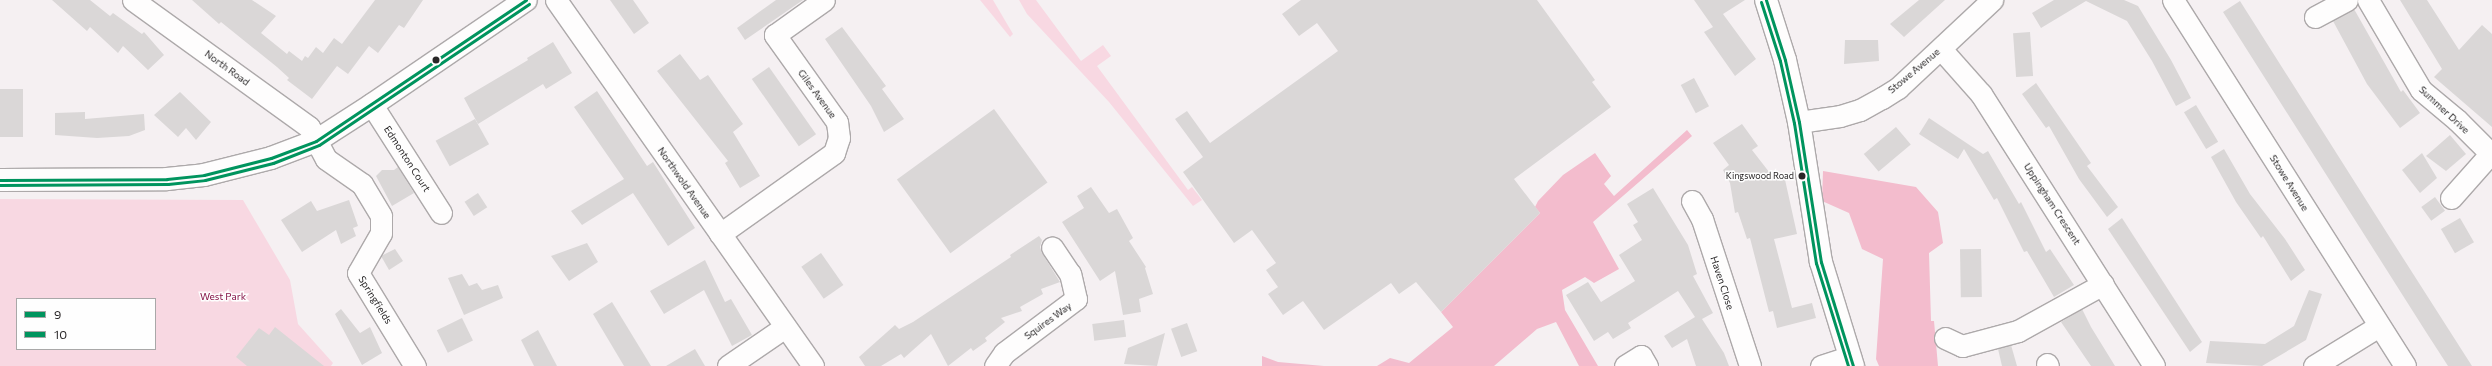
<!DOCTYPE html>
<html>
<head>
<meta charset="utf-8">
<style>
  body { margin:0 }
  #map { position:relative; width:2492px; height:366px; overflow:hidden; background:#f5f0f2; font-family:Commissioner,sans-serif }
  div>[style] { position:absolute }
  .green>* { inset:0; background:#f8d8e2 }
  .forest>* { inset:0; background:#f3bccd }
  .building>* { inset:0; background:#dad7d7; transform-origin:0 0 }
  .roads { filter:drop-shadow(1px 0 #ada9aa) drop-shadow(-1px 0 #ada9aa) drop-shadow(0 1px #ada9aa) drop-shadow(0 -1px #ada9aa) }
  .street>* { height:21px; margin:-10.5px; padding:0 10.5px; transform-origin:10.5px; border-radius:10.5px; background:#fefdfd }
  .secondary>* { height:22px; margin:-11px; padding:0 11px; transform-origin:11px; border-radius:11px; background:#fefdfd }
  .primary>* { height:22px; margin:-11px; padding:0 11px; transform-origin:11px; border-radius:11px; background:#fefdfd }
  .bus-1>* { height:3px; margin:-1.5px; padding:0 1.5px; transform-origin:1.5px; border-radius:1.5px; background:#00945e }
  .bus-2>* { height:3px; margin:-1.5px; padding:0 1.5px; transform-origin:1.5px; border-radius:1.5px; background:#00945e }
  .dots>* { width:11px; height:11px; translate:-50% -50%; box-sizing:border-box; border:2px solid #fefefe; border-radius:50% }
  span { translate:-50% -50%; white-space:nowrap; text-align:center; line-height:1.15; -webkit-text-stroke:3px #fefefe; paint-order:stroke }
  .bus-label { font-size:9px; color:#292627 }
  .right { translate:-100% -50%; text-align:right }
  .street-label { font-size:10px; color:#292627 }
  .park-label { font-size:10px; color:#851447 }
  .legend { position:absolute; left:16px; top:298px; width:140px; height:52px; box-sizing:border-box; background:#fefefe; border:1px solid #a9a8a8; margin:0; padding:5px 7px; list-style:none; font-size:12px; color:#292627 }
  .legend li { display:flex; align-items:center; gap:8px; height:20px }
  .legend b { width:20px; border:1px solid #a9a8a8 }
</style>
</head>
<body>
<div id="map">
  <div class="green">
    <i style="clip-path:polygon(980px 0,993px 0,1013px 34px,1010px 37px)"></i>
    <i style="clip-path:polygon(1019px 0,1036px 0,1081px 61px,1103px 45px,1111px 56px,1097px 66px,1188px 190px,1192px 187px,1202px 200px,1193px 206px,1109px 102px,1027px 14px)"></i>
    <i style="clip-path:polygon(evenodd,0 199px,243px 200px,290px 280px,298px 324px,333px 363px,331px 366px,0 366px,0 199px,17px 299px,155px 299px,155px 349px,17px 349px,17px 299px)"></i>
  </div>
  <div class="forest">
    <i style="clip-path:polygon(1687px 130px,1692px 136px,1593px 222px,1619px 269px,1594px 283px,1585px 277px,1562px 290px,1565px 310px,1598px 366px,1579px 366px,1556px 322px,1537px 329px,1494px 366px,1377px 366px,1390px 358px,1409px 363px,1453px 327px,1441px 312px,1540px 213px,1535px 207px,1538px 201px,1563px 175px,1595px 153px,1611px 176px,1604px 184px,1614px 196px)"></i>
    <i style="clip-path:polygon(1823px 171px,1916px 187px,1938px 212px,1943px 243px,1929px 253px,1931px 321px,1934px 321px,1938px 366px,1879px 366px,1876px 359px,1883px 259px,1862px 249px,1849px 213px,1822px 201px)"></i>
    <i style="clip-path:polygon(1262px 356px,1278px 362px,1324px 366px,1262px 366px)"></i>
  </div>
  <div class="building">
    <i style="clip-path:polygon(52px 0,90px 0,110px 16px,113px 13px,142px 34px,144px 32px,164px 55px,148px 70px,123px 46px,118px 53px,90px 27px,87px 31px)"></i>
    <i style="clip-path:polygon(192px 0,252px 0,276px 16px,261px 33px,287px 54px,289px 51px,302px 61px,305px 56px,308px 58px,316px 47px,323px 53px,334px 38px,342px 44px,375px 0,423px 0,404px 28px,399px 25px,378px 53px,369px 46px,348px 74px,337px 66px,312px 99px,287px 80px,289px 78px,277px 67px,221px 22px,219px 24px)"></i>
    <i style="clip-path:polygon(610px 0,633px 0,649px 23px,634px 34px)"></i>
    <i style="clip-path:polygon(776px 0,803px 0,745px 40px,737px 28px)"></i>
    <i style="clip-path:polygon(1301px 0,1537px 0,1595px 80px,1592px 82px,1611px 107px,1514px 179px,1540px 213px,1441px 312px,1416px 282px,1399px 294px,1391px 283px,1324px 330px,1303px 301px,1283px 315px,1268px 294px,1278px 287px,1266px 270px,1276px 263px,1252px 230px,1234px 243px,1183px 172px,1203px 157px,1175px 119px,1187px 111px,1210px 143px,1338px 51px,1317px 23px,1299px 36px,1282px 14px)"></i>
    <i style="clip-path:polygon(1694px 0,1745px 0,1723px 14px,1756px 59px,1735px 76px,1704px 32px,1713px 27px)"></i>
    <i style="clip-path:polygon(1919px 0,1945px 0,1904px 37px,1890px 24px)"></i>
    <i style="clip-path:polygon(2054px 0,2124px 0,2138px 6px,2171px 60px,2191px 98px,2176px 106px,2152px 61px,2127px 21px,2086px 1px,2041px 28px,2032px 13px)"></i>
    <i style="clip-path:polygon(2400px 0,2427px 0,2459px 50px,2482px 25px,2492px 34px,2492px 127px,2434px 77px,2442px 69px)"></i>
    <i style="clip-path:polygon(2240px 1px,2387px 233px,2472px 366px,2448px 366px,2426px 332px,2223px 12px)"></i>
    <i style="clip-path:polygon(2354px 9px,2401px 92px,2403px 90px,2420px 113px,2400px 128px,2367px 84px,2333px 21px)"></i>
    <i style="clip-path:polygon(842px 27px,886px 86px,882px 89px,904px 119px,884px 132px,871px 106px,825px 39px)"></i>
    <i style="left:2030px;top:32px;width:44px;height:17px;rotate:86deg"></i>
    <i style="clip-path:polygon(1845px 40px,1878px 40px,1879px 61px,1844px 64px)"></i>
    <i style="clip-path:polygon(553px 42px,572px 73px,546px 89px,543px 84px,478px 124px,464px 98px,528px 60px,527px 58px)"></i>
    <i style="clip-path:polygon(680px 54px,700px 80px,708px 75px,743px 124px,733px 132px,760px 176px,740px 188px,725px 163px,728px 161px,657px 71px)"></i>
    <i style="left:769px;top:67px;width:82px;height:21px;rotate:55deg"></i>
    <i style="left:1694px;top:78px;width:32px;height:15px;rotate:62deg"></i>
    <i style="clip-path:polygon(2036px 83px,2091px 163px,2087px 166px,2118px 207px,2107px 217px,2079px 179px,2049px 126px,2046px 128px,2022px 94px)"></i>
    <i style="left:0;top:89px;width:23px;height:48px"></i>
    <i style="clip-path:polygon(597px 91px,647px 166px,653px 162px,695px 228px,668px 246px,633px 193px,582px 225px,571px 211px,624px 179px,574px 107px)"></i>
    <i style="clip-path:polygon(180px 92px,211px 122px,196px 140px,186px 128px,178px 137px,154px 115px)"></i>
    <i style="left:2196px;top:105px;width:43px;height:14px;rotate:59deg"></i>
    <i style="left:994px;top:109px;width:91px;height:120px;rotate:54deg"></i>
    <i style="clip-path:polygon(85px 112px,85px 119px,144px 114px,145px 130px,129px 136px,97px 138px,55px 135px,55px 113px)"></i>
    <i style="clip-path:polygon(1929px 118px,1983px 154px,1988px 151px,2019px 204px,2021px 202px,2046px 252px,2050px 249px,2074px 285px,2054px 297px,2027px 251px,2024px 252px,1997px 198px,1994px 200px,1964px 149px,1958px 159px,1919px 134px)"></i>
    <i style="left:475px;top:119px;width:29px;height:45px;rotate:61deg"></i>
    <i style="clip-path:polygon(1742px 124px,1758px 146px,1752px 150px,1773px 177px,1784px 175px,1797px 234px,1774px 239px,1792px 308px,1812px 303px,1816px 318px,1777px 328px,1773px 311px,1769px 312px,1750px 238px,1747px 239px,1738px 212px,1735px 213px,1730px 183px,1723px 170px,1729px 165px,1713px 143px)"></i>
    <i style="left:1896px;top:127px;width:23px;height:42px;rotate:50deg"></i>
    <i style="clip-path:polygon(2450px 135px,2466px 154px,2446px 171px,2426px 156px)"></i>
    <i style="clip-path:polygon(2224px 149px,2250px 194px,2285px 239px,2305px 270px,2291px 281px,2263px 236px,2261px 238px,2236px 202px,2211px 157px)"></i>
    <i style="clip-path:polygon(2422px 153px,2437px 178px,2420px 193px,2402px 170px)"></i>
    <i style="clip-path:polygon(398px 167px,414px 193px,392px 206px,376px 176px,382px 170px,394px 170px)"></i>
    <i style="clip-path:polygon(1091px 187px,1109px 213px,1117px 209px,1133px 238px,1129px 241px,1146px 267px,1145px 268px,1153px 294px,1139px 299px,1141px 312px,1123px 315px,1115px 271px,1100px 281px,1062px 222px,1084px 208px,1077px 196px)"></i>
    <i style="clip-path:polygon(1653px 188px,1688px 245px,1697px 274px,1693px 276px,1713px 313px,1702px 319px,1724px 353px,1729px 366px,1696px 366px,1687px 339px,1672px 348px,1664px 336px,1695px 317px,1678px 291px,1628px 323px,1631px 328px,1613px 339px,1608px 332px,1594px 341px,1566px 295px,1588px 282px,1601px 302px,1635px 281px,1619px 255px,1642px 240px,1633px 225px,1638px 222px,1627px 204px)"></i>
    <i style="left:478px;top:193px;width:17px;height:16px;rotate:57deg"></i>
    <i style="left:2435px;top:197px;width:17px;height:17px;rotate:54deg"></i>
    <i style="clip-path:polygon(349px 200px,358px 226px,353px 228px,356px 236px,341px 244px,336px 230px,302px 252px,281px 220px,311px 201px,317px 211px)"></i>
    <i style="clip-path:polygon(2122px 218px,2202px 342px,2190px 352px,2108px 229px)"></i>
    <i style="left:2460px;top:218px;width:28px;height:22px;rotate:60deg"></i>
    <i style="clip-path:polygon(1039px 236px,1042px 240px,1040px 247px,1042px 253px,1060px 282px,1041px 289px,1043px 294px,1020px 307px,1022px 311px,1001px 318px,1005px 322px,985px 338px,987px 341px,973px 351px,971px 348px,948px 366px,931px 334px,904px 358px,901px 354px,881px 366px,865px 366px,859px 357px,895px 325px,899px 329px,913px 322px,1011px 257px,1010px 255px)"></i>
    <i style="clip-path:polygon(587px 243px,598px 262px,569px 281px,551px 256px)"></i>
    <i style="clip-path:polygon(395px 249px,403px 261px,389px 270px,381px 256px)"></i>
    <i style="left:1981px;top:249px;width:48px;height:21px;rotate:89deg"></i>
    <i style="left:821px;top:253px;width:39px;height:24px;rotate:55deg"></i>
    <i style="clip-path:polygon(705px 260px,725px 302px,731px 299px,752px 335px,732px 346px,704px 290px,664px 314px,650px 291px)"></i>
    <i style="clip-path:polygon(462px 274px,469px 286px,477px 283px,482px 290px,498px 285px,503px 298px,464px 315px,448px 278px)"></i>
    <i style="clip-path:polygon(2309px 290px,2322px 294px,2306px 340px,2262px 366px,2206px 363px,2210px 341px,2265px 344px,2294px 326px)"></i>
    <i style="clip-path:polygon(612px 302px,651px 366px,624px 366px,593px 314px)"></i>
    <i style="clip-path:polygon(341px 309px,360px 333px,370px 327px,382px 353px,362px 365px,335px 314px)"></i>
    <i style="clip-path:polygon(2082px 309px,2091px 327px,2115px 366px,2091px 366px,2061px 322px)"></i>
    <i style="left:462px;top:318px;width:25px;height:28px;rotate:64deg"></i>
    <i style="left:1124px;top:320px;width:17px;height:32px;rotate:83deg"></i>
    <i style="left:1187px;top:323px;width:30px;height:17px;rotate:70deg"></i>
    <i style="clip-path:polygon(275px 327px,324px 366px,247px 366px,236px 357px,259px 328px,269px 335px)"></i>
    <i style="clip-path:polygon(538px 330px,557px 366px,534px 366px,521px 340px)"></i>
    <i style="clip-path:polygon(1165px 333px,1157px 366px,1124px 364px,1128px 348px)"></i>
    <i style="clip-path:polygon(2011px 345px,2017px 366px,2002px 366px,1998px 349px)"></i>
    <i style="clip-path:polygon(695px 349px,705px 366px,666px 366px)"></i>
  </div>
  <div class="roads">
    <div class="street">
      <i style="left:133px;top:0;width:217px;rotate:35.8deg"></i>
      <i style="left:309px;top:127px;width:36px;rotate:62deg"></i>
      <i style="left:326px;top:159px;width:44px;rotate:34.8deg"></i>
      <i style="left:362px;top:184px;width:37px;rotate:59deg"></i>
      <i style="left:381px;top:216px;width:17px;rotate:90deg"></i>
      <i style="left:381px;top:233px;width:46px;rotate:119.9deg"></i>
      <i style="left:358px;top:273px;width:109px;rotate:58.5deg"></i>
      <i style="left:556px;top:0;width:447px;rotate:54.9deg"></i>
      <i style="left:2173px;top:0;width:433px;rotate:57.6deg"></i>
      <i style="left:2368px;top:0;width:104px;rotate:59.5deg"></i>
      <i style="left:2421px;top:90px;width:47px;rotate:39.8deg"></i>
      <i style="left:2457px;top:120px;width:49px;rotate:45deg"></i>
      <i style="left:2315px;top:17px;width:36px;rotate:-28deg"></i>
      <i style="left:1941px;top:49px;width:60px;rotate:48.4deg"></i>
      <i style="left:1981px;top:94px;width:322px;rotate:57.5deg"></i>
      <i style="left:372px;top:105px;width:128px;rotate:57.4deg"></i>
      <i style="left:1799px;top:122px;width:41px;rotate:-8.3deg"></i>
      <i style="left:1840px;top:116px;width:21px;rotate:-17deg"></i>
      <i style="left:1860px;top:110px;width:25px;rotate:-29deg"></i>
      <i style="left:1882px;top:98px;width:19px;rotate:-32deg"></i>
      <i style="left:1898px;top:88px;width:129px;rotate:-43.1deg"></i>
      <i style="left:2451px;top:198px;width:59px;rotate:-48.4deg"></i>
      <i style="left:1692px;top:201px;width:21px;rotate:61deg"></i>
      <i style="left:1702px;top:219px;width:155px;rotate:71.9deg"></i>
      <i style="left:720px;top:234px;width:140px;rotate:-35.4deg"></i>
      <i style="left:834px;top:153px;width:16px;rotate:-72deg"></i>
      <i style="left:839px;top:138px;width:16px;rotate:-97deg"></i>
      <i style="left:837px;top:122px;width:107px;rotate:-125.5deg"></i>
      <i style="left:775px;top:35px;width:60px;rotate:-35.5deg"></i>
      <i style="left:1945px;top:338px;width:19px;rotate:25deg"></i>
      <i style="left:1962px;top:346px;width:58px;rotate:-15deg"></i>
      <i style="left:2018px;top:331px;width:97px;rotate:-28.9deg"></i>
      <i style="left:2047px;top:364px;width:2px;rotate:63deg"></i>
      <i style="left:728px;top:366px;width:69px;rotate:-34.4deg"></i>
      <i style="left:995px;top:366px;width:16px;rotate:-55deg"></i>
      <i style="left:1004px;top:353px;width:90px;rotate:-36.9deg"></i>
      <i style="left:1076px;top:299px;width:26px;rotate:-103deg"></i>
      <i style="left:1070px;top:274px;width:32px;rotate:-124deg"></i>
      <i style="left:1625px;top:366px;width:19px;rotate:-32deg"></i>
      <i style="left:1641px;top:356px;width:12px;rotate:59deg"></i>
      <i style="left:1821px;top:366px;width:29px;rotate:-18deg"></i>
      <i style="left:2314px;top:366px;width:76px;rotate:-31.6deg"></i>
    </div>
    <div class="secondary">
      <i style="left:1766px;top:0;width:63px;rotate:72.4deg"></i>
      <i style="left:1785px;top:60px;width:64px;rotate:77.3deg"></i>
      <i style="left:1799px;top:122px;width:142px;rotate:81.1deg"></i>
      <i style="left:1821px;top:262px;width:109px;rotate:72.9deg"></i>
    </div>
    <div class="primary">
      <i style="left:0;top:180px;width:167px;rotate:-0.3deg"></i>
      <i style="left:167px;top:179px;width:37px;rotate:-6deg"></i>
      <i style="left:204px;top:175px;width:69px;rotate:-14.2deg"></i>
      <i style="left:271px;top:158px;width:48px;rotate:-20.7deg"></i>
      <i style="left:316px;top:141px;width:67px;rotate:-32.7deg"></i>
      <i style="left:372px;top:105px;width:186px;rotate:-34.3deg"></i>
    </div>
  </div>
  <div class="bus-1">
    <i style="left:1766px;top:0;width:63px;rotate:72.4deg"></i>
    <i style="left:1785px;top:60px;width:64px;rotate:77.3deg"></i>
    <i style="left:1799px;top:122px;width:142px;rotate:81.1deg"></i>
    <i style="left:1821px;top:262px;width:109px;rotate:72.9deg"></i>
    <i style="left:0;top:180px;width:167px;rotate:-0.3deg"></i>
    <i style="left:167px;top:179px;width:37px;rotate:-6deg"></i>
    <i style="left:204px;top:175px;width:69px;rotate:-14.2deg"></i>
    <i style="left:271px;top:158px;width:48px;rotate:-20.7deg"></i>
    <i style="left:316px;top:141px;width:253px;rotate:-33.9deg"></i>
  </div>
  <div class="bus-2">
    <i style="left:1761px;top:2px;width:62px;rotate:72.1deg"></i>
    <i style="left:1780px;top:61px;width:64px;rotate:77.3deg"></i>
    <i style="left:1794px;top:123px;width:142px;rotate:81.1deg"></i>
    <i style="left:1816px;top:263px;width:108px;rotate:72.7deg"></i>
    <i style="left:0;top:185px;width:168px;rotate:-0.3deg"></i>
    <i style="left:168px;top:184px;width:37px;rotate:-6deg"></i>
    <i style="left:205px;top:180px;width:70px;rotate:-14deg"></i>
    <i style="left:273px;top:163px;width:49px;rotate:-21.4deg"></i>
    <i style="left:319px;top:145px;width:253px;rotate:-33.9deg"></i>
  </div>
  <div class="dots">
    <i style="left:436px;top:60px;background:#292627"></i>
    <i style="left:1802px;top:176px;background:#292627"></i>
  </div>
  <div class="bus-label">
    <span class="right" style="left:1794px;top:176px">Kingswood Road</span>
  </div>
  <div class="street-label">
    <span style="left:227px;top:68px;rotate:36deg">North Road</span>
    <span style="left:1914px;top:71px;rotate:-40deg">Stowe Avenue</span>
    <span style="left:817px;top:94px;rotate:54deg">Giles Avenue</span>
    <span style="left:2444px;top:110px;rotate:43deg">Summer Drive</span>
    <span style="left:407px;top:159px;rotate:57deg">Edmonton Court</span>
    <span style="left:684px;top:183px;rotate:55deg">Northwold Avenue</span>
    <span style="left:2289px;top:183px;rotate:58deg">Stowe Avenue</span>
    <span style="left:2052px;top:204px;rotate:57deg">Uppingham Crescent</span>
    <span style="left:1722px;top:283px;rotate:72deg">Haven Close</span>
    <span style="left:375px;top:300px;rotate:58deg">Springfields</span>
    <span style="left:1048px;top:321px;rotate:-36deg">Squires Way</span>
  </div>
  <div class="park-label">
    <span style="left:223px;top:297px">West Park</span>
  </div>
  <ul class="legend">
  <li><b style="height:5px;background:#00945e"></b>9</li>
  <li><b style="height:5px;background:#00945e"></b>10</li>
  </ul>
</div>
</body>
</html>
